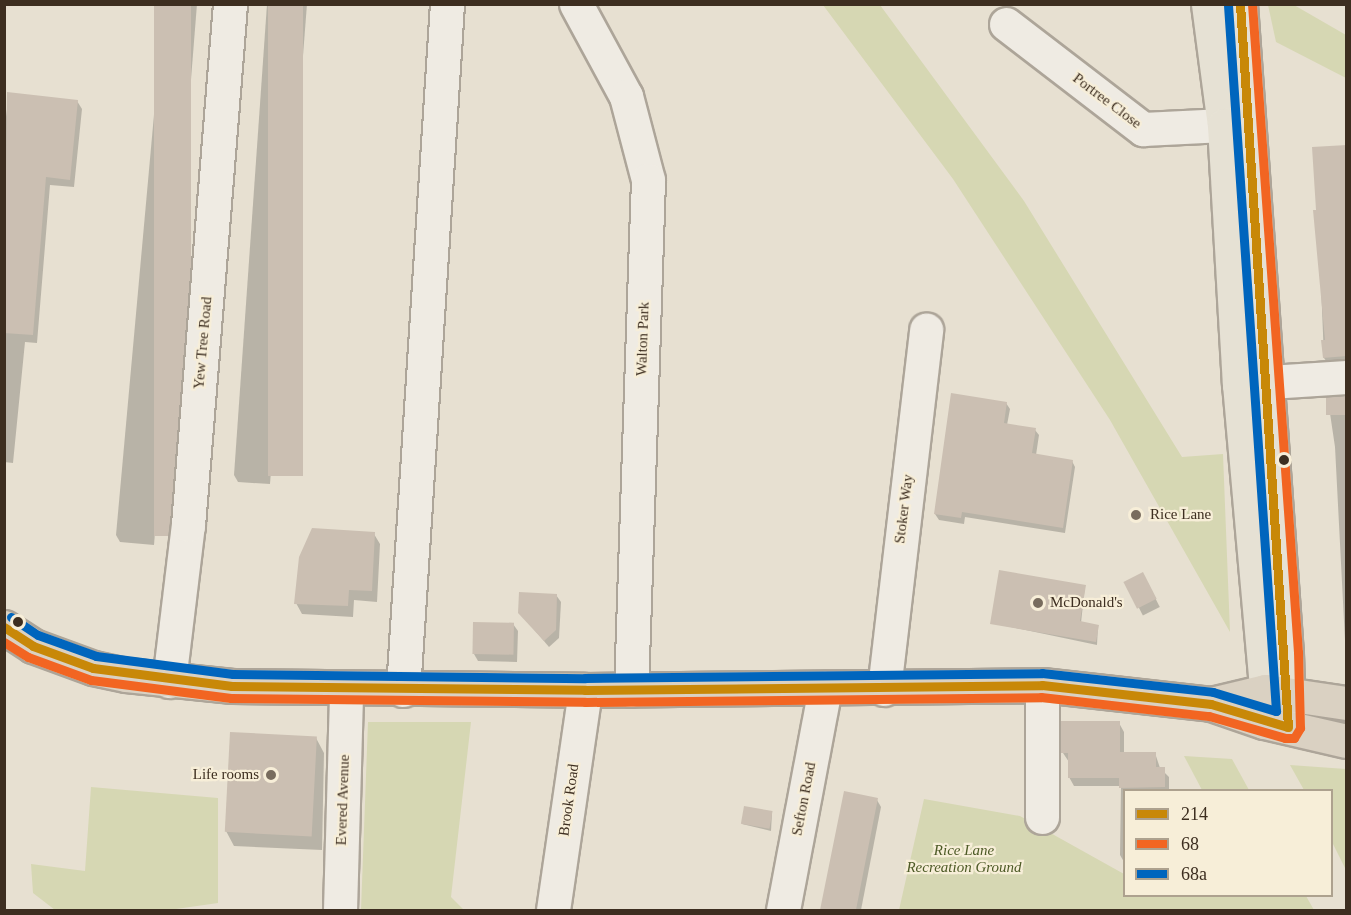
<!DOCTYPE html>
<html>
<head>
<meta charset="utf-8">
<style>
  body { margin:0 }
  #map { position:relative; width:1351px; height:915px; overflow:hidden; background:#e7e0d1; font-family:"Times New Roman",serif }
  div>[style] { position:absolute }
  .green>* { inset:0; background:#d6d7b3 }
  .shadow>* { inset:0; background:#0003; transform-origin:0 0 }
  .building>* { inset:0; background:#cbbfb2; transform-origin:0 0 }
  .roads { filter:drop-shadow(2px 0 #ada599) drop-shadow(-2px 0 #ada599) drop-shadow(0 2px #ada599) drop-shadow(0 -2px #ada599) }
  .minor>* { height:33px; margin:-16.5px; padding:0 16.5px; transform-origin:16.5px; border-radius:16.5px; background:#efebe3 }
  .major>* { height:33px; margin:-16.5px; padding:0 16.5px; transform-origin:16.5px; border-radius:16.5px; background:#e6e1d4 }
  .highway>* { height:33px; margin:-16.5px; padding:0 16.5px; transform-origin:16.5px; border-radius:16.5px; background:#dad1c2 }
  .bus-1>* { height:9px; margin:-4.5px; padding:0 4.5px; transform-origin:4.5px; border-radius:4.5px; background:#c88808 }
  .bus-2>* { height:9px; margin:-4.5px; padding:0 4.5px; transform-origin:4.5px; border-radius:4.5px; background:#f26522 }
  .bus-3>* { height:9px; margin:-4.5px; padding:0 4.5px; transform-origin:4.5px; border-radius:4.5px; background:#0065bd }
  .dots>* { width:16px; height:16px; translate:-50% -50%; box-sizing:border-box; border:3px solid #f7eed8; border-radius:50% }
  span { translate:-50% -50%; white-space:nowrap; text-align:center; line-height:1.15; -webkit-text-stroke:4.5px #f7eed8; paint-order:stroke }
  .street-label { font-size:15px; color:#3d2e20 }
  .poi-label { font-size:15px; color:#3d2e20 }
  .left { translate:0 -50%; text-align:left }
  .right { translate:-100% -50%; text-align:right }
  .park-label { font-size:15px; color:#4d5a26; font-style:italic }
  .frame { position:absolute; inset:0; border:6px solid #3d2e20; pointer-events:none }
  .legend { position:absolute; left:1123px; top:789px; width:210px; height:108px; box-sizing:border-box; background:#f7eed8; border:2px solid #ada18e; margin:0; padding:8px 10px; list-style:none; font-size:18px; color:#3d2e20 }
  .legend li { display:flex; align-items:center; gap:12px; height:30px }
  .legend b { width:30px; border:2px solid #ada18e }
</style>
</head>
<body>
<div id="map">
  <div class="green">
    <i style="clip-path:polygon(823px 5px,880px 5px,1024px 201px,1182px 457px,1223px 454px,1230px 632px,1110px 420px,953px 179px)"></i>
    <i style="clip-path:polygon(1268px 5px,1294px 5px,1346px 35px,1346px 78px,1276px 42px)"></i>
    <i style="clip-path:polygon(368px 722px,471px 722px,451px 897px,464px 910px,361px 910px)"></i>
    <i style="clip-path:polygon(1184px 756px,1232px 759px,1249px 790px,1202px 790px)"></i>
    <i style="clip-path:polygon(1290px 765px,1346px 769px,1346px 870px,1332px 842px,1332px 790px,1304px 790px)"></i>
    <i style="clip-path:polygon(91px 787px,218px 798px,218px 903px,169px 910px,55px 910px,33px 893px,31px 864px,85px 871px)"></i>
    <i style="clip-path:polygon(924px 799px,1020px 816px,1124px 874px,1124px 896px,1306px 896px,1314px 910px,899px 910px)"></i>
  </div>
  <div class="shadow">
    <i style="clip-path:polygon(164px 4px,197px 4px,154px 545px,120px 542px,116px 535px)"></i>
    <i style="clip-path:polygon(267px 4px,307px 4px,270px 484px,238px 482px,234px 475px)"></i>
    <i style="clip-path:polygon(9px 94px,77px 101px,82px 109px,74px 187px,50px 185px,37px 343px,25px 342px,13px 463px,4px 462px,4px 132px)"></i>
    <i style="clip-path:polygon(1346px 148px,1346px 364px,1329px 365px,1324px 358px,1318px 211px)"></i>
    <i style="clip-path:polygon(1346px 399px,1346px 660px,1335px 447px,1328px 400px)"></i>
    <i style="clip-path:polygon(1006px 403px,1010px 409px,1007px 425px,1035px 430px,1039px 435px,1036px 455px,1072px 461px,1075px 467px,1065px 533px,965px 517px,964px 524px,939px 520px,935px 514px)"></i>
    <i style="clip-path:polygon(374px 534px,380px 544px,377px 602px,354px 600px,353px 617px,302px 614px,296px 603px)"></i>
    <i style="left:1143px;top:574px;width:37px;height:19px;rotate:63deg"></i>
    <i style="clip-path:polygon(1085px 586px,1081px 623px,1098px 626px,1097px 645px,992px 623px)"></i>
    <i style="clip-path:polygon(556px 595px,561px 602px,559px 638px,549px 647px,520px 613px)"></i>
    <i style="clip-path:polygon(513px 624px,518px 631px,517px 662px,478px 661px,474px 654px)"></i>
    <i style="clip-path:polygon(1119px 723px,1124px 732px,1124px 753px,1155px 753px,1160px 768px,1169px 777px,1169px 790px,1124px 790px,1124px 862px,1120px 855px,1121px 786px,1074px 786px,1069px 777px,1069px 762px,1063px 753px)"></i>
    <i style="clip-path:polygon(316px 738px,324px 753px,322px 850px,234px 846px,226px 831px)"></i>
    <i style="clip-path:polygon(845px 793px,877px 800px,881px 807px,861px 910px,822px 910px)"></i>
    <i style="clip-path:polygon(772px 813px,771px 831px,742px 824px)"></i>
  </div>
  <div class="building">
    <i style="left:154px;top:4px;width:37px;height:532px"></i>
    <i style="left:268px;top:4px;width:35px;height:472px"></i>
    <i style="clip-path:polygon(7px 92px,78px 100px,70px 180px,46px 177px,33px 335px,4px 333px)"></i>
    <i style="clip-path:polygon(1347px 145px,1347px 356px,1323px 358px,1321px 340px,1325px 340px,1313px 210px,1316px 210px,1312px 147px)"></i>
    <i style="clip-path:polygon(951px 393px,1007px 402px,1004px 423px,1036px 428px,1032px 453px,1073px 460px,1063px 528px,962px 512px,961px 518px,934px 514px)"></i>
    <i style="left:1347px;top:397px;width:18px;height:21px;rotate:90deg"></i>
    <i style="clip-path:polygon(312px 528px,375px 532px,372px 591px,349px 590px,348px 606px,294px 604px,299px 557px)"></i>
    <i style="clip-path:polygon(999px 570px,1086px 585px,1080px 621px,1099px 625px,1096px 642px,990px 624px)"></i>
    <i style="left:1143px;top:572px;width:30px;height:22px;rotate:63deg"></i>
    <i style="clip-path:polygon(519px 592px,557px 594px,556px 630px,544px 641px,518px 613px)"></i>
    <i style="left:473px;top:622px;width:41px;height:32px;rotate:1deg"></i>
    <i style="clip-path:polygon(1061px 721px,1120px 721px,1120px 752px,1156px 752px,1156px 767px,1165px 767px,1165px 787px,1119px 788px,1119px 778px,1068px 778px,1068px 753px,1061px 753px)"></i>
    <i style="left:230px;top:732px;width:87px;height:100px;rotate:3deg"></i>
    <i style="clip-path:polygon(844px 791px,878px 798px,863px 874px,856px 910px,820px 910px)"></i>
    <i style="left:744px;top:806px;width:29px;height:18px;rotate:10deg"></i>
  </div>
  <div class="roads">
    <div class="minor">
      <i style="left:576px;top:4px;width:105px;rotate:61.5deg"></i>
      <i style="left:626px;top:96px;width:87px;rotate:75.3deg"></i>
      <i style="left:648px;top:180px;width:510px;rotate:91.91deg"></i>
      <i style="left:1006px;top:24px;width:173px;rotate:37.5deg"></i>
      <i style="left:1143px;top:129px;width:81px;rotate:-2.8deg"></i>
      <i style="left:1239px;top:384px;width:107px;rotate:-3.7deg"></i>
      <i style="left:169px;top:681px;width:157px;rotate:-83.1deg"></i>
      <i style="left:188px;top:525px;width:523px;rotate:-85.39deg"></i>
      <i style="left:884px;top:689px;width:362px;rotate:-83.3deg"></i>
      <i style="left:403px;top:690px;width:687px;rotate:-86.33deg"></i>
      <i style="left:1042px;top:817px;width:132px;rotate:-90deg"></i>
      <i style="left:340px;top:910px;width:220px;rotate:-88.4deg"></i>
      <i style="left:553px;top:910px;width:222px;rotate:-81.7deg"></i>
      <i style="left:783px;top:910px;width:226px;rotate:-79.3deg"></i>
    </div>
    <div class="major">
      <i style="left:1208px;top:4px;width:122px;rotate:82.5deg"></i>
      <i style="left:1224px;top:125px;width:259px;rotate:86.7deg"></i>
      <i style="left:1239px;top:384px;width:337px;rotate:84.9deg"></i>
      <i style="left:1240px;top:4px;width:651px;rotate:85.95deg"></i>
      <i style="left:1286px;top:653px;width:68px;rotate:88.3deg"></i>
    </div>
    <div class="highway">
      <i style="left:4px;top:627px;width:35px;rotate:33deg"></i>
      <i style="left:33px;top:646px;width:64px;rotate:20.1deg"></i>
      <i style="left:93px;top:668px;width:34px;rotate:12deg"></i>
      <i style="left:126px;top:675px;width:107px;rotate:5.9deg"></i>
      <i style="left:232px;top:686px;width:353px;rotate:0.6deg"></i>
      <i style="left:585px;top:690px;width:457px;rotate:-0.6deg"></i>
      <i style="left:1042px;top:685px;width:170px;rotate:6.4deg"></i>
      <i style="left:1211px;top:704px;width:56px;rotate:18.8deg"></i>
      <i style="left:1264px;top:722px;width:84px;rotate:13deg"></i>
      <i style="left:1211px;top:704px;width:56px;rotate:-13.5deg"></i>
      <i style="left:1265px;top:691px;width:82px;rotate:8.4deg"></i>
    </div>
  </div>
  <div class="bus-1">
    <i style="left:4px;top:627px;width:35px;rotate:33deg"></i>
    <i style="left:33px;top:646px;width:64px;rotate:20.1deg"></i>
    <i style="left:93px;top:668px;width:140px;rotate:7.4deg"></i>
    <i style="left:232px;top:686px;width:353px;rotate:0.6deg"></i>
    <i style="left:585px;top:690px;width:457px;rotate:-0.6deg"></i>
    <i style="left:1042px;top:685px;width:170px;rotate:6.4deg"></i>
    <i style="left:1211px;top:704px;width:80px;rotate:16.6deg"></i>
    <i style="left:1288px;top:727px;width:725px;rotate:-93.8deg"></i>
  </div>
  <div class="bus-2">
    <i style="left:4px;top:642px;width:28px;rotate:32deg"></i>
    <i style="left:28px;top:657px;width:67px;rotate:20.1deg"></i>
    <i style="left:91px;top:680px;width:141px;rotate:7.3deg"></i>
    <i style="left:231px;top:698px;width:354px;rotate:0.6deg"></i>
    <i style="left:585px;top:702px;width:456px;rotate:-0.6deg"></i>
    <i style="left:1041px;top:697px;width:169px;rotate:6.5deg"></i>
    <i style="left:1209px;top:716px;width:79px;rotate:16.1deg"></i>
    <i style="left:1285px;top:738px;width:9px"></i>
    <i style="left:1294px;top:738px;width:12px;rotate:-59deg"></i>
    <i style="left:1300px;top:728px;width:76px;rotate:-91.5deg"></i>
    <i style="left:1298px;top:652px;width:650px;rotate:-94.06deg"></i>
  </div>
  <div class="bus-3">
    <i style="left:11px;top:617px;width:32px;rotate:34deg"></i>
    <i style="left:38px;top:635px;width:62px;rotate:19.9deg"></i>
    <i style="left:96px;top:656px;width:138px;rotate:7.5deg"></i>
    <i style="left:233px;top:674px;width:352px;rotate:0.7deg"></i>
    <i style="left:585px;top:678px;width:457px;rotate:-0.6deg"></i>
    <i style="left:1042px;top:673px;width:172px;rotate:6.3deg"></i>
    <i style="left:1213px;top:692px;width:66px;rotate:16.8deg"></i>
    <i style="left:1276px;top:711px;width:708px;rotate:-93.89deg"></i>
  </div>
  <div class="dots">
    <i style="left:1284px;top:460px;background:#3d2e20"></i>
    <i style="left:1136px;top:515px;background:#786c5e"></i>
    <i style="left:1038px;top:603px;background:#786c5e"></i>
    <i style="left:18px;top:622px;background:#3d2e20"></i>
    <i style="left:271px;top:775px;background:#786c5e"></i>
  </div>
  <div class="street-label">
    <span style="left:1107px;top:101px;rotate:37deg">Portree Close</span>
    <span style="left:643px;top:339px;rotate:-88deg">Walton Park</span>
    <span style="left:203px;top:343px;rotate:-85deg">Yew Tree Road</span>
    <span style="left:904px;top:509px;rotate:-83deg">Stoker Way</span>
    <span style="left:804px;top:799px;rotate:-79deg">Sefton Road</span>
    <span style="left:343px;top:800px;rotate:-88deg">Evered Avenue</span>
    <span style="left:569px;top:800px;rotate:-82deg">Brook Road</span>
  </div>
  <div class="poi-label">
    <span class="left" style="left:1150px;top:515px">Rice Lane</span>
    <span class="left" style="left:1050px;top:603px">McDonald's</span>
    <span class="right" style="left:259px;top:775px">Life rooms</span>
  </div>
  <div class="park-label">
    <span style="left:964px;top:859px">Rice Lane<br>Recreation Ground</span>
  </div>
  <div class="frame"></div>
  <ul class="legend">
  <li><b style="height:8px;background:#c88808"></b>214</li>
  <li><b style="height:8px;background:#f26522"></b>68</li>
  <li><b style="height:8px;background:#0065bd"></b>68a</li>
  </ul>
</div>
</body>
</html>
